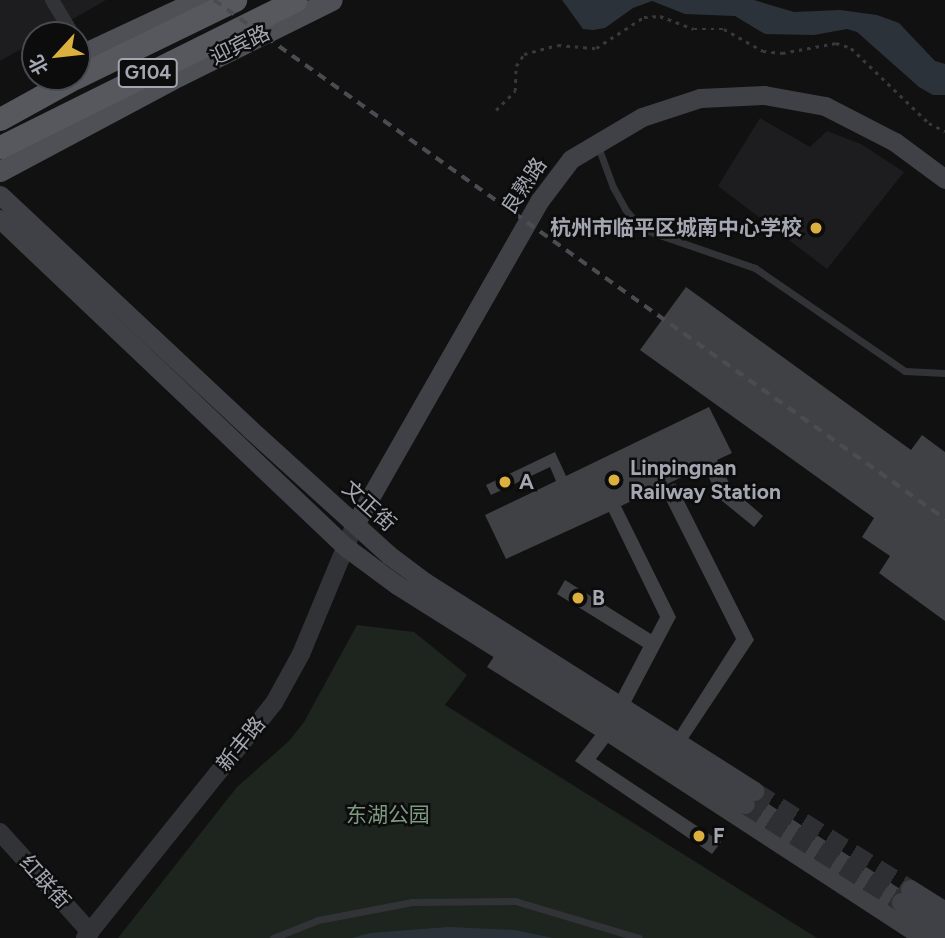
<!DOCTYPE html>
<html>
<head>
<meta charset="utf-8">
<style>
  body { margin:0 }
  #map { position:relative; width:945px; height:938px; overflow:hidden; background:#111112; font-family:Figtree,"Noto Sans SC",sans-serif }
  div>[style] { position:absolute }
  .built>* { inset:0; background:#1d1d1f }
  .green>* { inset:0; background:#1e241e }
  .water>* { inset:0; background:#2c3239 }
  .building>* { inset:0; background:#404145 }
  .secondary-tunnel>* { height:19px; margin-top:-9.5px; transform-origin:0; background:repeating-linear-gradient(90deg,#2e2f32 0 19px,transparent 0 29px) }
  .path>* { height:2.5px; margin-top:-1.25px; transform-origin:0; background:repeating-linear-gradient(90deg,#38393d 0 3.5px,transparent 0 8.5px) }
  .service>* { height:7px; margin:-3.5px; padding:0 3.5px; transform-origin:3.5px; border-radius:3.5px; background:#323336 }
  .minor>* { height:14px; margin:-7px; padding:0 7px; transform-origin:7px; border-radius:7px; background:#323336 }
  .tertiary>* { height:18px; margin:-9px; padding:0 9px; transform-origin:9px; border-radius:9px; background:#323336 }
  .secondary>* { height:19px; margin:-9.5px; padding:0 9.5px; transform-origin:9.5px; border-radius:9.5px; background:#404146 }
  .primary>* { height:21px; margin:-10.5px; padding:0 10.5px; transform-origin:10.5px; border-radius:10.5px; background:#4e5055 }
  .trunk>* { height:23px; margin:-11.5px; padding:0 11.5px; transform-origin:11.5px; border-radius:11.5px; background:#56585e }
  .rail>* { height:3.5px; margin-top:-1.75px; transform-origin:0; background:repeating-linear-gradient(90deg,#4b4c51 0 9px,transparent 0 16px) }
  .dots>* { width:19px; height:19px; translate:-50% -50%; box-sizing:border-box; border:4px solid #0c0c0d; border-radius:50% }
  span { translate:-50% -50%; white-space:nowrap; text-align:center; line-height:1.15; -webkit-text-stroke:5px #0c0c0d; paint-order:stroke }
  .shield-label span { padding:2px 5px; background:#0c0c0d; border:2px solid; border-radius:5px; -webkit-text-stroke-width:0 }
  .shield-label { font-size:19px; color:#a4a7b1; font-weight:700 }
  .street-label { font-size:21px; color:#a4a7b1 }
  .poi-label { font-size:21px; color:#a4a7b1; font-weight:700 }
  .right { translate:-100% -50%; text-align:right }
  .left { translate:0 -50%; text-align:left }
  .park-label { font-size:21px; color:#7d9a80 }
  .north { position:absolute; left:21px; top:21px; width:70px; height:70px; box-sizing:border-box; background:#0c0c0d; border:2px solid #494a4f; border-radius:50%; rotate:243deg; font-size:19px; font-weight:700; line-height:28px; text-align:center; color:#a4a7b1 }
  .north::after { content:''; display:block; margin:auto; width:24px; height:32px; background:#dbb03f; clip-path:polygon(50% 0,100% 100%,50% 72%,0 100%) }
</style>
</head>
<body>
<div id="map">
  <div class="built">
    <i style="clip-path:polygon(0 0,106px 0,45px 35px,35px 35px,35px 41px,0 61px)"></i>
    <i style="clip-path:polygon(760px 118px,810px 147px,827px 131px,861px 144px,904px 172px,827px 269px,718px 186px)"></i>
  </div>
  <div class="green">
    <i style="clip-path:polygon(357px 625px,414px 632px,467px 675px,445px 705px,817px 938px,118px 938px,237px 787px,289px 741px,304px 722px)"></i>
  </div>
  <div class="water">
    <i style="clip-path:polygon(562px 0,754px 0,794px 12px,840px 10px,877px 15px,899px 23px,935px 61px,945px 64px,945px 95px,933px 95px,919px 87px,857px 32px,847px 29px,814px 35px,765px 34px,735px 16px,685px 14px,652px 1px,633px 8px,605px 28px,593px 30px,583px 29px)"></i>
    <i style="clip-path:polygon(448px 927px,515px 930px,553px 938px,352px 938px,370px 933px)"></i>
  </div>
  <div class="building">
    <i style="clip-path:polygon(686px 287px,911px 450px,922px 435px,945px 452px,945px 621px,879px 573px,890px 556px,862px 537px,874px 518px,640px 350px)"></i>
    <i style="clip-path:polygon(709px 407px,732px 453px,717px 460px,733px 490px,763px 516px,754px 527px,721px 500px,703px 467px,621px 506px,676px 617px,626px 712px,671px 741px,736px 639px,661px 490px,675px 483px,754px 640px,682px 748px,945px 918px,945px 938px,907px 938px,608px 743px,596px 759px,721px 842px,712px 854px,575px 761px,595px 735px,487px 667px,508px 635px,613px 704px,643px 647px,557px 594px,565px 580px,651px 634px,660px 617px,609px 512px,506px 559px,485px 515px,556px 481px,550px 467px,491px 495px,486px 485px,555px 452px,566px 476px)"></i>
  </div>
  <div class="secondary-tunnel">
    <i style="left:754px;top:791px;width:184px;rotate:32.1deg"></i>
    <i style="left:745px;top:804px;width:184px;rotate:32.1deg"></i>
  </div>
  <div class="path">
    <i style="left:496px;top:110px;width:27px;rotate:-45deg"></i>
    <i style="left:515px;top:91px;width:25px;rotate:-88deg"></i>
    <i style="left:516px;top:66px;width:14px;rotate:-56deg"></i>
    <i style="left:524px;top:54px;width:35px;rotate:-15deg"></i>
    <i style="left:558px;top:45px;width:38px;rotate:5deg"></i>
    <i style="left:596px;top:48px;width:57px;rotate:-32.9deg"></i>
    <i style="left:644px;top:17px;width:16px;rotate:-4deg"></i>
    <i style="left:660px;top:16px;width:36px;rotate:21deg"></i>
    <i style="left:694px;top:29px;width:30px"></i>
    <i style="left:724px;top:29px;width:45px;rotate:29.4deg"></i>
    <i style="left:763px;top:51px;width:19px;rotate:6deg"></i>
    <i style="left:782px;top:53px;width:55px;rotate:-10.5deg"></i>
    <i style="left:836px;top:43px;width:16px;rotate:18deg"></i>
    <i style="left:851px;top:48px;width:108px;rotate:43.9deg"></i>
    <i style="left:929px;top:123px;width:18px;rotate:27deg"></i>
  </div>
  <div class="service">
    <i style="left:597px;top:144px;width:46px;rotate:69.6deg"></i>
    <i style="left:613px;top:187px;width:25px;rotate:61deg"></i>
    <i style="left:625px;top:209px;width:26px;rotate:50deg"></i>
    <i style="left:642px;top:229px;width:120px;rotate:19deg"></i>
    <i style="left:755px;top:268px;width:182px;rotate:34.5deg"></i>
    <i style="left:905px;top:371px;width:40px;rotate:2.9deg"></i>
    <i style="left:273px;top:938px;width:48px;rotate:-21.8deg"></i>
    <i style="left:318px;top:920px;width:96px;rotate:-10.8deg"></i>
    <i style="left:412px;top:902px;width:103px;rotate:-0.6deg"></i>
    <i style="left:515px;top:901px;width:129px;rotate:16.6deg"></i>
  </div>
  <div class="minor">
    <i style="left:52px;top:0;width:41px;rotate:59deg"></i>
  </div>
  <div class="tertiary">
    <i style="left:0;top:832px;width:135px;rotate:48deg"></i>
    <i style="left:85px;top:938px;width:302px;rotate:-51.2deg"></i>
    <i style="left:274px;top:703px;width:56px;rotate:-61.1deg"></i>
    <i style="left:301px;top:654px;width:141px;rotate:-67.4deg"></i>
  </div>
  <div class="secondary">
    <i style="left:0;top:195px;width:342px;rotate:43.1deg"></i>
    <i style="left:250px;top:429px;width:188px;rotate:42.2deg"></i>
    <i style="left:389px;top:555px;width:45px;rotate:36.9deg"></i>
    <i style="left:425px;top:582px;width:390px;rotate:32.4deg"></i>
    <i style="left:0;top:219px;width:478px;rotate:43.5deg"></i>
    <i style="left:347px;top:548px;width:62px;rotate:36.5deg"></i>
    <i style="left:397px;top:585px;width:411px;rotate:32.2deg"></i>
    <i style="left:355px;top:524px;width:373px;rotate:-60.3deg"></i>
    <i style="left:540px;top:200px;width:51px;rotate:-52.9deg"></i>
    <i style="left:571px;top:159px;width:82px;rotate:-30.6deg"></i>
    <i style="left:642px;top:117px;width:61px;rotate:-18.1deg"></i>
    <i style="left:700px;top:98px;width:64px;rotate:-2.7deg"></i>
    <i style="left:764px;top:95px;width:62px;rotate:10.2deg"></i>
    <i style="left:825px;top:106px;width:79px;rotate:27.2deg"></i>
    <i style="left:895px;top:142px;width:62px;rotate:36.5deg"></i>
    <i style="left:910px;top:889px;width:41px;rotate:32.2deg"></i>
    <i style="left:901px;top:902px;width:53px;rotate:33.4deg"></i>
  </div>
  <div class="primary">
    <i style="left:77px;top:59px;width:8px;rotate:-40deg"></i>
    <i style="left:83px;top:54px;width:128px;rotate:-25deg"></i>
    <i style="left:0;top:171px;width:204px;rotate:-28.1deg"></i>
    <i style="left:180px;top:75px;width:169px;rotate:-26.3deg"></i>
  </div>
  <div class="trunk">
    <i style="left:77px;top:77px;width:176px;rotate:-26deg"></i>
    <i style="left:0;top:119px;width:87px;rotate:-28.9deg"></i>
    <i style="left:0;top:147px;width:330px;rotate:-26.4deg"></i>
  </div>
  <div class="rail">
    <i style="left:214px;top:0;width:897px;rotate:35.37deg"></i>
  </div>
  <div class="dots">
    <i style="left:816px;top:228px;background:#dbb03f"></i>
    <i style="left:614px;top:480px;background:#dbb03f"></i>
    <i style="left:505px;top:482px;background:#dbb03f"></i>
    <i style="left:578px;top:598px;background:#dbb03f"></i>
    <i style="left:699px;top:836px;background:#dbb03f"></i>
  </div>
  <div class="shield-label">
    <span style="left:148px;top:73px">G104</span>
  </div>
  <div class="street-label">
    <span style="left:240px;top:45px;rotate:-26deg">迎宾路</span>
    <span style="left:524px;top:186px;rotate:-56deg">良熟路</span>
    <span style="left:369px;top:506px;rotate:42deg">文正街</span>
    <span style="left:241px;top:744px;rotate:-51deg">新丰路</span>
    <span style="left:45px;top:882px;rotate:48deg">红联街</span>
  </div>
  <div class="poi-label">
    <span class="right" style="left:802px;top:228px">杭州市临平区城南中心学校</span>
    <span class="left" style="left:630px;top:480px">Linpingnan<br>Railway Station</span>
    <span class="left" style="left:519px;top:482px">A</span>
    <span class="left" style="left:592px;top:598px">B</span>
    <span class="left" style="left:713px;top:836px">F</span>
  </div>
  <div class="park-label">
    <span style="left:388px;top:815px">东湖公园</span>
  </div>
  <div class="north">北</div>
</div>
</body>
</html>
